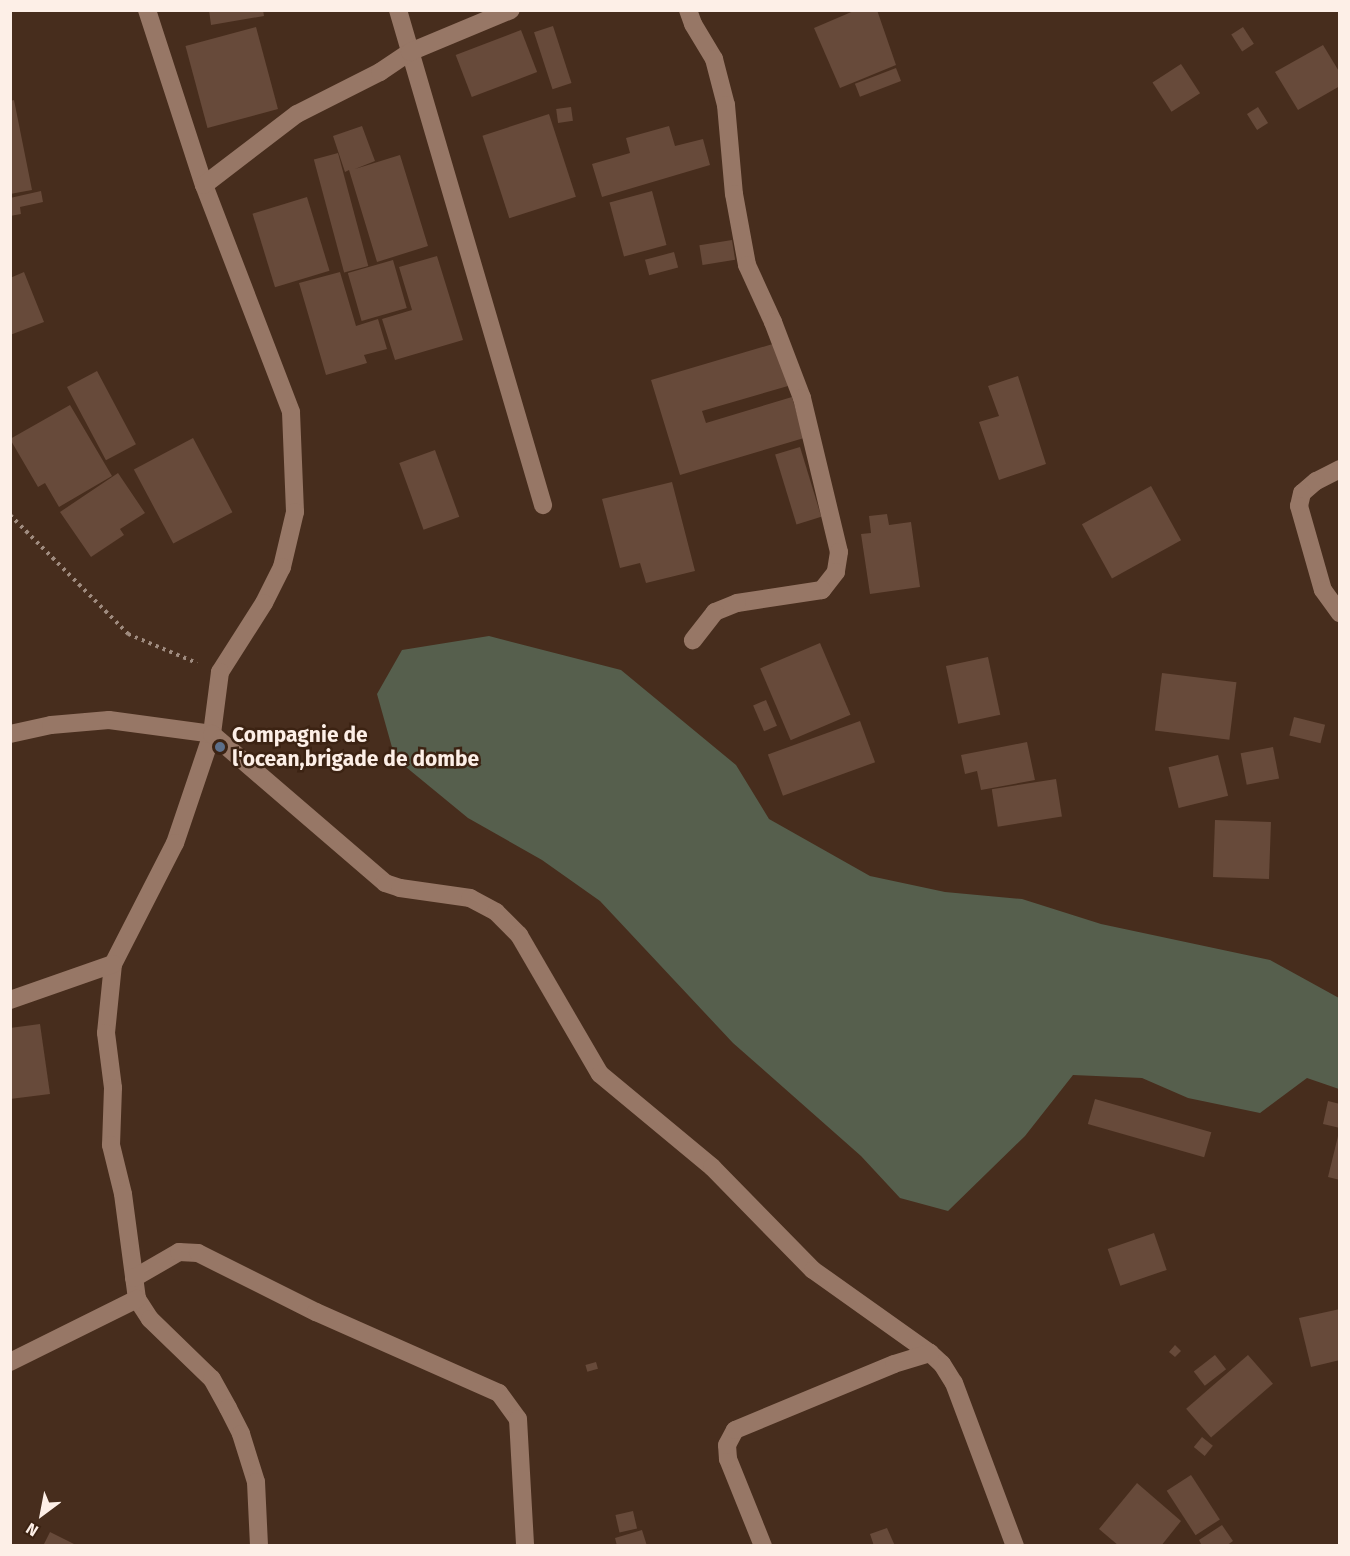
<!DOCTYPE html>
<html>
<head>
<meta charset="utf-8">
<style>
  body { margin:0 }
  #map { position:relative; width:1350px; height:1556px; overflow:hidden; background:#472d1d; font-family:"Fira Sans",sans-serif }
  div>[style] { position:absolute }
  .green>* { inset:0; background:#565f4d }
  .building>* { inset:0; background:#674a3a; transform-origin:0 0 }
  .path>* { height:4px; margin-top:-2px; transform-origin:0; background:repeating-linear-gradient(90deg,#9f8b7f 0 3px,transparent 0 7.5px) }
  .minor>* { height:18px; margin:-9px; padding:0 9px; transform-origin:9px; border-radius:9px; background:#977766 }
  .dots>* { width:16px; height:16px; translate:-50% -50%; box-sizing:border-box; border:3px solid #3c2313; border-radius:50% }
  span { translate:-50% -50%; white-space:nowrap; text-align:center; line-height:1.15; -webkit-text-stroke:5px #3c2313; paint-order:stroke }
  .poi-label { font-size:21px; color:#fdefe7; font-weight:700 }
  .left { translate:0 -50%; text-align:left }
  .frame { position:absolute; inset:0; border:12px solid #fdefe7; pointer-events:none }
  .north { position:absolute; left:12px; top:1484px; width:60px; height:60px; -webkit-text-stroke:4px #3c2313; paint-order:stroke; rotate:212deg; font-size:16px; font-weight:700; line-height:24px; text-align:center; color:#fdefe7 }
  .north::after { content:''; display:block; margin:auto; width:21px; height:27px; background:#fdefe7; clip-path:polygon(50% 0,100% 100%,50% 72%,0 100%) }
</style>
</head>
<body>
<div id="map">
  <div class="green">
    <i style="clip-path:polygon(489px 636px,621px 670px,736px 765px,769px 819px,870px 876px,945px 892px,1022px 899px,1101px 924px,1270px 960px,1339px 998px,1339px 1089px,1307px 1078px,1260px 1113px,1188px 1098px,1142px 1078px,1073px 1075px,1025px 1136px,948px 1211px,900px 1198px,861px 1156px,733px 1043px,600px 901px,542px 860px,468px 818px,395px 758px,377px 694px,402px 650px)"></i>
  </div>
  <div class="building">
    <i style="clip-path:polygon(209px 10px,263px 10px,264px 16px,211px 25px)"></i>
    <i style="clip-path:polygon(856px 10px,877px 10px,896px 65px,840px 88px,814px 28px)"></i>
    <i style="left:553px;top:26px;width:60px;height:20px;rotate:72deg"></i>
    <i style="left:256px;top:27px;width:85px;height:73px;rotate:75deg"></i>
    <i style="left:1243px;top:27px;width:20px;height:14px;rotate:57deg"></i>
    <i style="left:521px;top:30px;width:45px;height:70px;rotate:69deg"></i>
    <i style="clip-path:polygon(1323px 45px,1340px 73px,1340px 86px,1298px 110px,1275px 72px)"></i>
    <i style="left:1181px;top:64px;width:35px;height:34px;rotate:57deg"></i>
    <i style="left:896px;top:68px;width:14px;height:44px;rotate:69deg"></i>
    <i style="clip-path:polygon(14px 100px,32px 190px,10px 194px,10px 101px)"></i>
    <i style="left:571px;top:107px;width:14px;height:15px;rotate:82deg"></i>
    <i style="left:1258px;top:107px;width:19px;height:13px;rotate:58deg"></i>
    <i style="left:549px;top:114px;width:87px;height:70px;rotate:72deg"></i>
    <i style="clip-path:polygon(362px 126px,375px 161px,355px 169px,400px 155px,428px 246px,377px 262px,349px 170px,345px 172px,333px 136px)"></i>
    <i style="clip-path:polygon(669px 126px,675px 146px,703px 139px,710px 165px,602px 197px,592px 164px,630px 153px,626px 138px)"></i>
    <i style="left:338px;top:153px;width:117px;height:25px;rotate:75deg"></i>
    <i style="clip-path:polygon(41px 191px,43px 202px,20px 207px,21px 214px,10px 216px,10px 198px)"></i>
    <i style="left:652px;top:191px;width:56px;height:44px;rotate:75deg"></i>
    <i style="left:307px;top:197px;width:77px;height:57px;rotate:73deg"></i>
    <i style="left:732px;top:240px;width:20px;height:33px;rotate:81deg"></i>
    <i style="left:674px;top:252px;width:16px;height:30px;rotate:75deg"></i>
    <i style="clip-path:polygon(437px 256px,463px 340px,395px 360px,382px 319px,412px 310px,399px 267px)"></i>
    <i style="left:393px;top:260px;width:50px;height:47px;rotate:74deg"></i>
    <i style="clip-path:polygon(24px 272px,44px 322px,10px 335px,10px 278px)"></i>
    <i style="clip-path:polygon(340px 272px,356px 326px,378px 319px,387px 349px,364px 355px,367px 363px,326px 375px,299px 283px)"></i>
    <i style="clip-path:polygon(776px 343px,788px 386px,702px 411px,706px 423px,792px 397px,804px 438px,680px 475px,651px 380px)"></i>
    <i style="left:97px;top:371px;width:83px;height:34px;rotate:62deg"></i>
    <i style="clip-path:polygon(1018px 376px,1046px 464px,999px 480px,979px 422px,999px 416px,988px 386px)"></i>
    <i style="clip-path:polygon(70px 405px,112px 476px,59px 507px,45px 483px,38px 487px,10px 439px)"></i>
    <i style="left:193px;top:438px;width:84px;height:67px;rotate:62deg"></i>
    <i style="left:800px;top:447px;width:73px;height:26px;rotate:73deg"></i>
    <i style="left:435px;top:450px;width:71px;height:38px;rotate:70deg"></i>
    <i style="clip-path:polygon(118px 473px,145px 513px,120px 529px,124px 535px,91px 557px,60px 512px)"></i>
    <i style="clip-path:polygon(672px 482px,695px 571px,646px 583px,640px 563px,620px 568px,602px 499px)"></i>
    <i style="left:1151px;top:486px;width:62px;height:79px;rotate:61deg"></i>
    <i style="clip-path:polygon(887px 514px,889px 525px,911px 522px,920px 587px,870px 594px,861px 534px,871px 533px,869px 516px)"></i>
    <i style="left:820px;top:643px;width:78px;height:65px;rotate:67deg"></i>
    <i style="left:988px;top:657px;width:59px;height:43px;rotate:78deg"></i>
    <i style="left:1162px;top:673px;width:75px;height:58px;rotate:7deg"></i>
    <i style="left:766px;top:700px;width:28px;height:14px;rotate:67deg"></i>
    <i style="left:1294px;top:717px;width:32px;height:19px;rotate:14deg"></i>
    <i style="left:860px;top:721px;width:44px;height:98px;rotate:70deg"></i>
    <i style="clip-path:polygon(1027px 742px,1035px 780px,981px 790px,977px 771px,965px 774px,961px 755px)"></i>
    <i style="left:1273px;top:747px;width:32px;height:33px;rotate:79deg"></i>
    <i style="left:1218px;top:755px;width:42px;height:51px;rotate:76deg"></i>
    <i style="left:1056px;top:779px;width:38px;height:65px;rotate:81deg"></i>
    <i style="left:1215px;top:820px;width:56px;height:57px;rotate:2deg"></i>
    <i style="clip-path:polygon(40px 1024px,50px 1094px,10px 1099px,10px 1028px)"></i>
    <i style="left:1095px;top:1099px;width:121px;height:26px;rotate:16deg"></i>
    <i style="clip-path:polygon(1328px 1101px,1340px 1104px,1340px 1128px,1323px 1124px)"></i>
    <i style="clip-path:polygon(1339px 1132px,1340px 1132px,1340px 1180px,1328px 1177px)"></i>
    <i style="left:1154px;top:1233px;width:39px;height:49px;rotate:71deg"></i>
    <i style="clip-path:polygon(1340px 1309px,1340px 1360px,1311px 1367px,1299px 1318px)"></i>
    <i style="clip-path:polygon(1175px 1345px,1181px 1351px,1175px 1357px,1169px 1352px)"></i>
    <i style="left:1215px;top:1355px;width:18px;height:27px;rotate:52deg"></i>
    <i style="left:1248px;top:1355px;width:38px;height:82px;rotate:49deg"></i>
    <i style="left:596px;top:1362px;width:7px;height:11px;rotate:74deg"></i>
    <i style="left:1202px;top:1437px;width:14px;height:13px;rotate:39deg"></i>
    <i style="left:1191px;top:1475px;width:53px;height:29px;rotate:57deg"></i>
    <i style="clip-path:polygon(1137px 1483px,1181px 1521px,1161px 1546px,1119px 1546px,1099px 1529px)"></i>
    <i style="left:633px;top:1511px;width:18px;height:18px;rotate:77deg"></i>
    <i style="clip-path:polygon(1222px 1525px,1233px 1541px,1226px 1546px,1202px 1546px,1199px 1540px)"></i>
    <i style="clip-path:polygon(887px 1528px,895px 1546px,874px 1546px,870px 1534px)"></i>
    <i style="clip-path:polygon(642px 1530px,647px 1546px,617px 1546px,615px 1538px)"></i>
    <i style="clip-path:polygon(50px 1532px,78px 1546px,43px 1546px)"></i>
  </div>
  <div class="path">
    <i style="left:10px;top:515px;width:168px;rotate:45.2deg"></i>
    <i style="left:128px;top:634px;width:75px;rotate:22.8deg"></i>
  </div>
  <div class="minor">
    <i style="left:147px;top:10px;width:184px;rotate:72deg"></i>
    <i style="left:204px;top:185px;width:243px;rotate:69deg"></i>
    <i style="left:291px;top:412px;width:100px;rotate:87.7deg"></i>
    <i style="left:295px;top:512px;width:57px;rotate:103.3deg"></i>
    <i style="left:282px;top:567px;width:40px;rotate:116.6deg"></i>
    <i style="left:264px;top:603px;width:82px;rotate:122.5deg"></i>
    <i style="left:220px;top:672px;width:63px;rotate:97.4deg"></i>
    <i style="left:212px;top:734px;width:115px;rotate:108.7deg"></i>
    <i style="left:175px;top:843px;width:136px;rotate:117.1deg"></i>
    <i style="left:113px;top:964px;width:69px;rotate:95.8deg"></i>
    <i style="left:106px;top:1033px;width:55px;rotate:82.7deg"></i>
    <i style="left:113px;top:1088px;width:57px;rotate:92deg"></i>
    <i style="left:111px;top:1145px;width:50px;rotate:76.2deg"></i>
    <i style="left:123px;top:1194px;width:106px;rotate:82.4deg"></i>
    <i style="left:137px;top:1299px;width:24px;rotate:57deg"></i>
    <i style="left:150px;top:1319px;width:86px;rotate:44.1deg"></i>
    <i style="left:212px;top:1379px;width:33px;rotate:61deg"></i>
    <i style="left:228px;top:1408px;width:29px;rotate:63deg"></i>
    <i style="left:241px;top:1434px;width:50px;rotate:72.6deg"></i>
    <i style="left:256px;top:1482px;width:64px;rotate:87.3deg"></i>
    <i style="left:398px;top:10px;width:516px;rotate:73.67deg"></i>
    <i style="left:688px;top:10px;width:15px;rotate:70deg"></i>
    <i style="left:693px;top:24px;width:41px;rotate:59deg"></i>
    <i style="left:714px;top:59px;width:48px;rotate:75.4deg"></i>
    <i style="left:726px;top:105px;width:89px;rotate:84.9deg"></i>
    <i style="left:734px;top:194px;width:72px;rotate:79.6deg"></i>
    <i style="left:747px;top:265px;width:63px;rotate:65.5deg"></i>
    <i style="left:773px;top:322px;width:81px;rotate:69.1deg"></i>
    <i style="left:802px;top:398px;width:158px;rotate:76.5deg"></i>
    <i style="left:839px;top:552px;width:20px;rotate:99deg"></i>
    <i style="left:836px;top:572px;width:23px;rotate:128deg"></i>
    <i style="left:822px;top:590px;width:86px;rotate:171.3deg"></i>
    <i style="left:737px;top:603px;width:24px;rotate:158deg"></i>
    <i style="left:715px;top:612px;width:36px;rotate:128deg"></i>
    <i style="left:204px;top:185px;width:117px;rotate:-37.4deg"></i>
    <i style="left:297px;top:114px;width:93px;rotate:-26.8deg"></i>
    <i style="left:380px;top:72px;width:36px;rotate:-34deg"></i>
    <i style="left:410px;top:52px;width:109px;rotate:-22.6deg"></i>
    <i style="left:1340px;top:469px;width:27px;rotate:153deg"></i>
    <i style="left:1316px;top:481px;width:18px;rotate:139deg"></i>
    <i style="left:1302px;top:493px;width:13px;rotate:103deg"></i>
    <i style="left:1299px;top:506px;width:87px;rotate:74.1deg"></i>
    <i style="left:1323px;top:590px;width:29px;rotate:54deg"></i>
    <i style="left:10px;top:734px;width:42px;rotate:-12.4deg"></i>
    <i style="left:51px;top:725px;width:58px;rotate:-4.9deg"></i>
    <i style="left:109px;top:720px;width:104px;rotate:7.7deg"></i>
    <i style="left:212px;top:734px;width:228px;rotate:40.7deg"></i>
    <i style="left:385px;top:883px;width:16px;rotate:18deg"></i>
    <i style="left:400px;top:888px;width:71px;rotate:8.1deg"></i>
    <i style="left:470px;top:898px;width:30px;rotate:28deg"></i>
    <i style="left:496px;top:912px;width:33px;rotate:45deg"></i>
    <i style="left:519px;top:935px;width:161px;rotate:59.8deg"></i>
    <i style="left:600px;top:1074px;width:146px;rotate:39.7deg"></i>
    <i style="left:712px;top:1167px;width:144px;rotate:45.6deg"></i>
    <i style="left:813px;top:1270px;width:143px;rotate:35.4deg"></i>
    <i style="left:930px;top:1353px;width:16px;rotate:43deg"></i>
    <i style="left:942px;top:1364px;width:22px;rotate:58deg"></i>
    <i style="left:954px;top:1383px;width:174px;rotate:69.5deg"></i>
    <i style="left:10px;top:1000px;width:109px;rotate:-19.3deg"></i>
    <i style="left:134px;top:1278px;width:52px;rotate:-30deg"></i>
    <i style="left:179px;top:1252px;width:19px;rotate:3deg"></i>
    <i style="left:198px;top:1253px;width:132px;rotate:26.6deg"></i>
    <i style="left:316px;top:1312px;width:200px;rotate:23.9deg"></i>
    <i style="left:499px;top:1393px;width:32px;rotate:54deg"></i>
    <i style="left:518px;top:1419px;width:127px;rotate:86.8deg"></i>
    <i style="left:10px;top:1362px;width:142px;rotate:-26.4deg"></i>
    <i style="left:763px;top:1546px;width:94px;rotate:-111.9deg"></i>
    <i style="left:728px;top:1459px;width:14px;rotate:-94deg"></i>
    <i style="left:727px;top:1445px;width:17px;rotate:-62deg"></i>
    <i style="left:735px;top:1430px;width:172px;rotate:-22.5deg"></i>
    <i style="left:894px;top:1364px;width:38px;rotate:-17deg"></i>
  </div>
  <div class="dots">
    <i style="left:220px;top:747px;background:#5c6f8a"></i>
  </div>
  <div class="poi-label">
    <span class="left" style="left:232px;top:747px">Compagnie de<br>l'ocean,brigade de dombe</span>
  </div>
  <div class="frame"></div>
  <div class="north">N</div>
</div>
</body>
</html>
